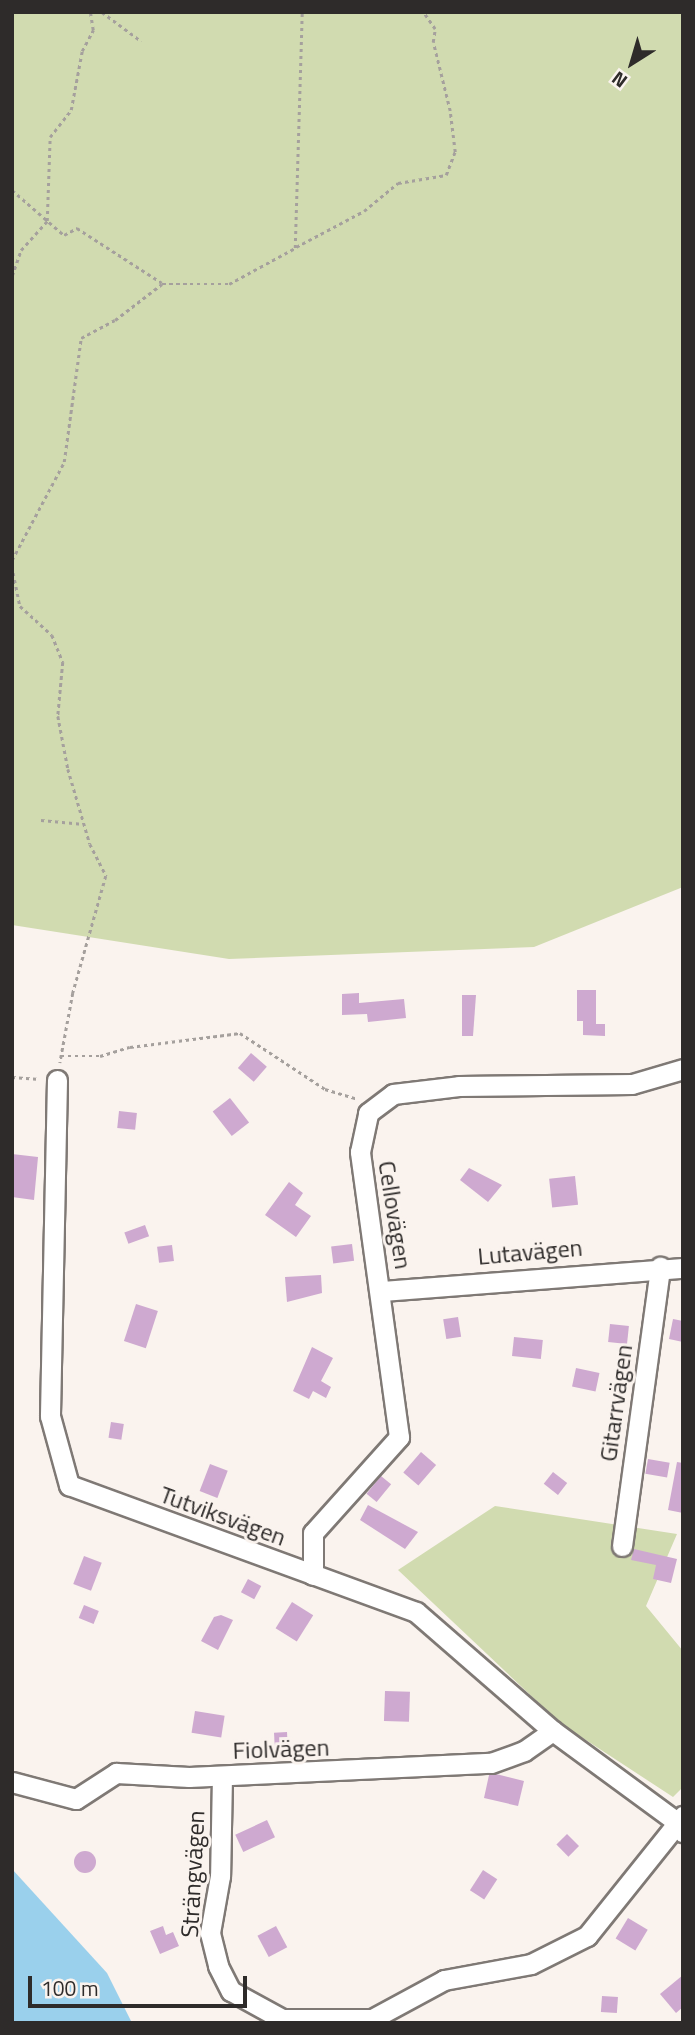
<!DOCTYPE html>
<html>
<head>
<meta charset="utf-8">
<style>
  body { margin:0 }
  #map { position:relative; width:695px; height:2035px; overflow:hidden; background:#faf3ee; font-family:"Titillium Web",sans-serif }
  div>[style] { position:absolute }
  .green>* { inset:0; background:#d1dbb0 }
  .water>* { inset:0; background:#9ad0ec }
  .building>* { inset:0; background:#cea9d0; transform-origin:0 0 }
  .round { border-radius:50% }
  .path>* { height:2.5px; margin-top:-1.25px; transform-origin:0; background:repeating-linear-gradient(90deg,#a5a09d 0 3.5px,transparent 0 7px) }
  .roads { filter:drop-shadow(2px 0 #7f7975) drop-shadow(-2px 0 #7f7975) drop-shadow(0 2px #7f7975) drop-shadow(0 -2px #7f7975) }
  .minor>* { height:19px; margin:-9.5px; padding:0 9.5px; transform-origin:9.5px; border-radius:9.5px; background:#fff }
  span { translate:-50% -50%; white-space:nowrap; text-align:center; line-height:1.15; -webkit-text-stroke:6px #faf3ee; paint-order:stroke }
  .street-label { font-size:24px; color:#2e2b2a }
  .frame { position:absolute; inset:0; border:14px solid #2e2b2a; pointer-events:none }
  .north { position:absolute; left:597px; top:28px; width:70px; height:70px; -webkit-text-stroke:5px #faf3ee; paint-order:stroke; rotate:217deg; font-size:19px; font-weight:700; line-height:28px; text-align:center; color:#2e2b2a }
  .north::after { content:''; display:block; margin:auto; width:24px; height:32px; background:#2e2b2a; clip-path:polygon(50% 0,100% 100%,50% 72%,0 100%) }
  .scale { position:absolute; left:28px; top:1976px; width:219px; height:32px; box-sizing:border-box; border:4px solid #2e2b2a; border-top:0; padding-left:9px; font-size:21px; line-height:24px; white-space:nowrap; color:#2e2b2a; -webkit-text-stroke:5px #faf3ee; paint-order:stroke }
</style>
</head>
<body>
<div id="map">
  <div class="green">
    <i style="clip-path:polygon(12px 12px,683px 12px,683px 887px,534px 947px,229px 959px,12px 925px)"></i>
    <i style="clip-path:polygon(495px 1506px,677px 1534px,646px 1606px,683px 1651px,683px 1787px,673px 1797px,560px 1723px,398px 1570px)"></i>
  </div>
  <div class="water">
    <i style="clip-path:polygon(12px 1869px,107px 1973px,132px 2023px,12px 2023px)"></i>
  </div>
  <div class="building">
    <i style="clip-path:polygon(577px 990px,596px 990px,596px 1024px,605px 1024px,605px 1036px,583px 1035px,583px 1021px,577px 1021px)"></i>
    <i style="clip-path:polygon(359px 993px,359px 1003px,404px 999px,406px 1018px,368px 1022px,367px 1014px,342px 1015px,342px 994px)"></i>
    <i style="clip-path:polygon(462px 995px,476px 995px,473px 1036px,462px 1036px)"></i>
    <i style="left:251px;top:1053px;width:21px;height:20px;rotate:41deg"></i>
    <i style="left:230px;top:1098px;width:31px;height:22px;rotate:52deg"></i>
    <i style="left:119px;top:1111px;width:18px;height:17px;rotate:6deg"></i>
    <i style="clip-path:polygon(12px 1154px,38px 1157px,34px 1200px,12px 1197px)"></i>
    <i style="clip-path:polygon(469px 1168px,502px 1185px,488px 1202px,460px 1180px)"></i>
    <i style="left:575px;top:1176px;width:29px;height:26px;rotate:84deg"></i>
    <i style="clip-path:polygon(289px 1182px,303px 1193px,295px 1205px,311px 1216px,296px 1237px,265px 1215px)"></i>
    <i style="left:145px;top:1225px;width:12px;height:22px;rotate:70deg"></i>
    <i style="left:352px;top:1244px;width:17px;height:21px;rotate:83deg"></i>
    <i style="left:172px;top:1245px;width:16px;height:15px;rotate:83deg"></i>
    <i style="clip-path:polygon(321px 1275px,322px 1293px,287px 1302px,285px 1277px)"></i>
    <i style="left:136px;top:1304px;width:23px;height:39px;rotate:18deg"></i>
    <i style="left:458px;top:1317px;width:20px;height:15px;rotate:81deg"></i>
    <i style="clip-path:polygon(673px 1319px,683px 1321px,683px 1342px,669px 1339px)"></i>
    <i style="left:610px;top:1324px;width:19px;height:18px;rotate:6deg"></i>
    <i style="left:514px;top:1337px;width:29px;height:19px;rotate:6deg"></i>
    <i style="clip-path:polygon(312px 1347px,333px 1358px,321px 1381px,331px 1387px,326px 1398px,313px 1391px,309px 1399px,293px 1391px)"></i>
    <i style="left:576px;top:1368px;width:24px;height:19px;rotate:12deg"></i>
    <i style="left:111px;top:1422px;width:13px;height:16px;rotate:9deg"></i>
    <i style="left:421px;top:1452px;width:20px;height:27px;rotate:41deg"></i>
    <i style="left:648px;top:1459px;width:22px;height:15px;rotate:10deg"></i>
    <i style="clip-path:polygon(677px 1462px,683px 1463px,683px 1513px,668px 1510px)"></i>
    <i style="left:210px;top:1464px;width:19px;height:29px;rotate:21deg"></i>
    <i style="left:553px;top:1472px;width:18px;height:15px;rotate:38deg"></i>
    <i style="left:381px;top:1476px;width:13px;height:23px;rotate:39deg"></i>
    <i style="clip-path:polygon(368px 1505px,418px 1532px,405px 1549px,360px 1520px)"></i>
    <i style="clip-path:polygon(634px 1549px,677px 1559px,671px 1583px,653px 1579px,656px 1565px,631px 1560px)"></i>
    <i style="left:84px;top:1556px;width:19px;height:30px;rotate:21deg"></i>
    <i style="left:248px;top:1579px;width:15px;height:15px;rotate:28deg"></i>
    <i style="left:292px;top:1602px;width:25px;height:31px;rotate:32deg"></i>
    <i style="left:84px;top:1605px;width:16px;height:14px;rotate:22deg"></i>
    <i style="clip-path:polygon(221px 1615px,233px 1620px,218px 1650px,201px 1641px,214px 1617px)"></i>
    <i style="left:385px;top:1691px;width:25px;height:30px;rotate:2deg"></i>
    <i style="left:195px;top:1711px;width:30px;height:22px;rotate:9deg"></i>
    <i style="left:287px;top:1732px;width:17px;height:13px;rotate:87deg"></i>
    <i style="clip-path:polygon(496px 1774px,524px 1781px,518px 1806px,484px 1798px,489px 1775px)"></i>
    <i style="left:267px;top:1820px;width:19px;height:35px;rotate:65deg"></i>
    <i style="left:567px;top:1834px;width:17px;height:15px;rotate:45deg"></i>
    <i class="round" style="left:74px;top:1851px;width:22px;height:22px"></i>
    <i style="left:483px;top:1870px;width:17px;height:24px;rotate:33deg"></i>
    <i style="left:628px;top:1918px;width:23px;height:24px;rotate:31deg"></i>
    <i style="clip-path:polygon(163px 1926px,166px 1935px,173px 1932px,179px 1946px,160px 1954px,150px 1931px)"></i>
    <i style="left:276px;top:1926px;width:24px;height:21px;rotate:62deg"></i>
    <i style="clip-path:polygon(683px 1975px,683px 2007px,676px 2013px,660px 1994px)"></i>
    <i style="left:602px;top:1996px;width:16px;height:16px;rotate:4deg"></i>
  </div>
  <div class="path">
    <i style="left:102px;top:12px;width:49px;rotate:36.6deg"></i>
    <i style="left:12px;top:190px;width:69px;rotate:40.9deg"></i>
    <i style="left:64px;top:235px;width:15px;rotate:-28deg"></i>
    <i style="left:77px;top:228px;width:101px;rotate:32.9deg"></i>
    <i style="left:296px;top:247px;width:77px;rotate:-27.9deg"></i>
    <i style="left:364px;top:211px;width:44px;rotate:-39.5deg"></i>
    <i style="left:398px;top:183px;width:49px;rotate:-9.5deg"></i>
    <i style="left:446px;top:175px;width:25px;rotate:-69deg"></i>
    <i style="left:455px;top:152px;width:41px;rotate:-97deg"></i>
    <i style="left:450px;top:111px;width:71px;rotate:-103.8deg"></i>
    <i style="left:433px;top:42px;width:13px;rotate:-81deg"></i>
    <i style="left:435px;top:29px;width:21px;rotate:-125deg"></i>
    <i style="left:12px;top:276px;width:28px;rotate:-71deg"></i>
    <i style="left:21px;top:250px;width:39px;rotate:-48deg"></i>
    <i style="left:47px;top:221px;width:84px;rotate:-88deg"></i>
    <i style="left:50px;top:137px;width:34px;rotate:-52deg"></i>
    <i style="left:71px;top:110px;width:60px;rotate:-79.4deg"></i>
    <i style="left:82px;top:51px;width:24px;rotate:-62deg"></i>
    <i style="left:93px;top:30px;width:18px;rotate:-99deg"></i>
    <i style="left:12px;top:560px;width:111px;rotate:-62deg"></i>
    <i style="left:64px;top:462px;width:125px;rotate:-82.2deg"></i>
    <i style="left:81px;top:338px;width:38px;rotate:-28deg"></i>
    <i style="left:115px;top:320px;width:59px;rotate:-37.5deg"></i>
    <i style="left:162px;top:284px;width:67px"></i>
    <i style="left:229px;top:284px;width:75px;rotate:-28.6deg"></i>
    <i style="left:295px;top:248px;width:236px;rotate:-88.3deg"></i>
    <i style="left:12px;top:566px;width:41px;rotate:78.7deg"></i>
    <i style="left:20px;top:606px;width:43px;rotate:42.2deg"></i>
    <i style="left:52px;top:635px;width:29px;rotate:68deg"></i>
    <i style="left:63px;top:662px;width:54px;rotate:95.3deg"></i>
    <i style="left:58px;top:716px;width:54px;rotate:79.3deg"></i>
    <i style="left:68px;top:769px;width:78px;rotate:73.7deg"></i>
    <i style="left:90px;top:844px;width:36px;rotate:63deg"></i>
    <i style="left:106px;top:876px;width:122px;rotate:105.8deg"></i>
    <i style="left:73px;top:993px;width:71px;rotate:100.5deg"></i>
    <i style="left:41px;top:820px;width:43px;rotate:5.3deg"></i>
    <i style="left:61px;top:1056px;width:39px"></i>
    <i style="left:100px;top:1056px;width:31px;rotate:-17deg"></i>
    <i style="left:130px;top:1047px;width:111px;rotate:-7.3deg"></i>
    <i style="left:240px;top:1033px;width:102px;rotate:33.4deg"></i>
    <i style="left:325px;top:1089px;width:34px;rotate:17deg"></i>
    <i style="left:12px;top:1077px;width:28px;rotate:4deg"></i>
  </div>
  <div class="roads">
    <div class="minor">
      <i style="left:57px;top:1080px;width:336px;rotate:91.2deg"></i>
      <i style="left:50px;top:1416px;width:72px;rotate:74.6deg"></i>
      <i style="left:69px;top:1485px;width:370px;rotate:20.1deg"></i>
      <i style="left:416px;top:1612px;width:181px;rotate:41deg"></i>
      <i style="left:553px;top:1731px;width:154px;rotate:36.3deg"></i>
      <i style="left:677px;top:1822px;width:12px;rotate:59deg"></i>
      <i style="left:382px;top:1291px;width:302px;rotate:-4.4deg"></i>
      <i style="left:622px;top:1546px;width:282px;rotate:-82.2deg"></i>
      <i style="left:313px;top:1575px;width:42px;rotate:-90deg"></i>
      <i style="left:313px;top:1533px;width:129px;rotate:-48.1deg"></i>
      <i style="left:399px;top:1437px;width:288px;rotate:-97.8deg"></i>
      <i style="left:360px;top:1152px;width:40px;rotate:-78deg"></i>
      <i style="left:368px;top:1113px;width:31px;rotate:-37deg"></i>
      <i style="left:393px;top:1094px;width:66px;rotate:-6.9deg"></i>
      <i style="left:459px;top:1086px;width:173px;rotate:-0.7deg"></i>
      <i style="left:632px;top:1084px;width:53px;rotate:-16.4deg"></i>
      <i style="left:222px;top:1776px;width:100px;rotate:91.1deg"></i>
      <i style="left:220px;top:1876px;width:58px;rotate:100deg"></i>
      <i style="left:210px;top:1933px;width:34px;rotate:76deg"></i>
      <i style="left:218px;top:1966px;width:28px;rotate:63deg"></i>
      <i style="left:231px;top:1991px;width:58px;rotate:28.8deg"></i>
      <i style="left:282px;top:2019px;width:90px"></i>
      <i style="left:372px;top:2019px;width:82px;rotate:-28.4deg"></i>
      <i style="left:444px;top:1980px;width:88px;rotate:-10.4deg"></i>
      <i style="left:531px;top:1964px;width:63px;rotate:-26.6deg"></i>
      <i style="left:587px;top:1936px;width:154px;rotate:-51.3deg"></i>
      <i style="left:12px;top:1782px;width:66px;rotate:14.9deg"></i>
      <i style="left:76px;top:1799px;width:48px;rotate:-33deg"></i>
      <i style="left:116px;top:1773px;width:73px;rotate:3.1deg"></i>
      <i style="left:189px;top:1777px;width:302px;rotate:-2.7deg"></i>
      <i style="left:491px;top:1763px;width:35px;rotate:-20deg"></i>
      <i style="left:524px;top:1751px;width:35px;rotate:-35deg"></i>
    </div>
  </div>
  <div class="street-label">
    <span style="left:395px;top:1215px;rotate:81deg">Cellovägen</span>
    <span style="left:530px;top:1252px;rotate:-5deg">Lutavägen</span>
    <span style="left:616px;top:1403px;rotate:-82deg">Gitarrvägen</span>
    <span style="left:223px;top:1516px;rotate:20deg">Tutviksvägen</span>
    <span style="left:281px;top:1749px;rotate:-2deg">Fiolvägen</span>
    <span style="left:193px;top:1874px;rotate:-87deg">Strängvägen</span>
  </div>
  <div class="frame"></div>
  <div class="north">N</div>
  <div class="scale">100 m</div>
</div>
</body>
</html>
